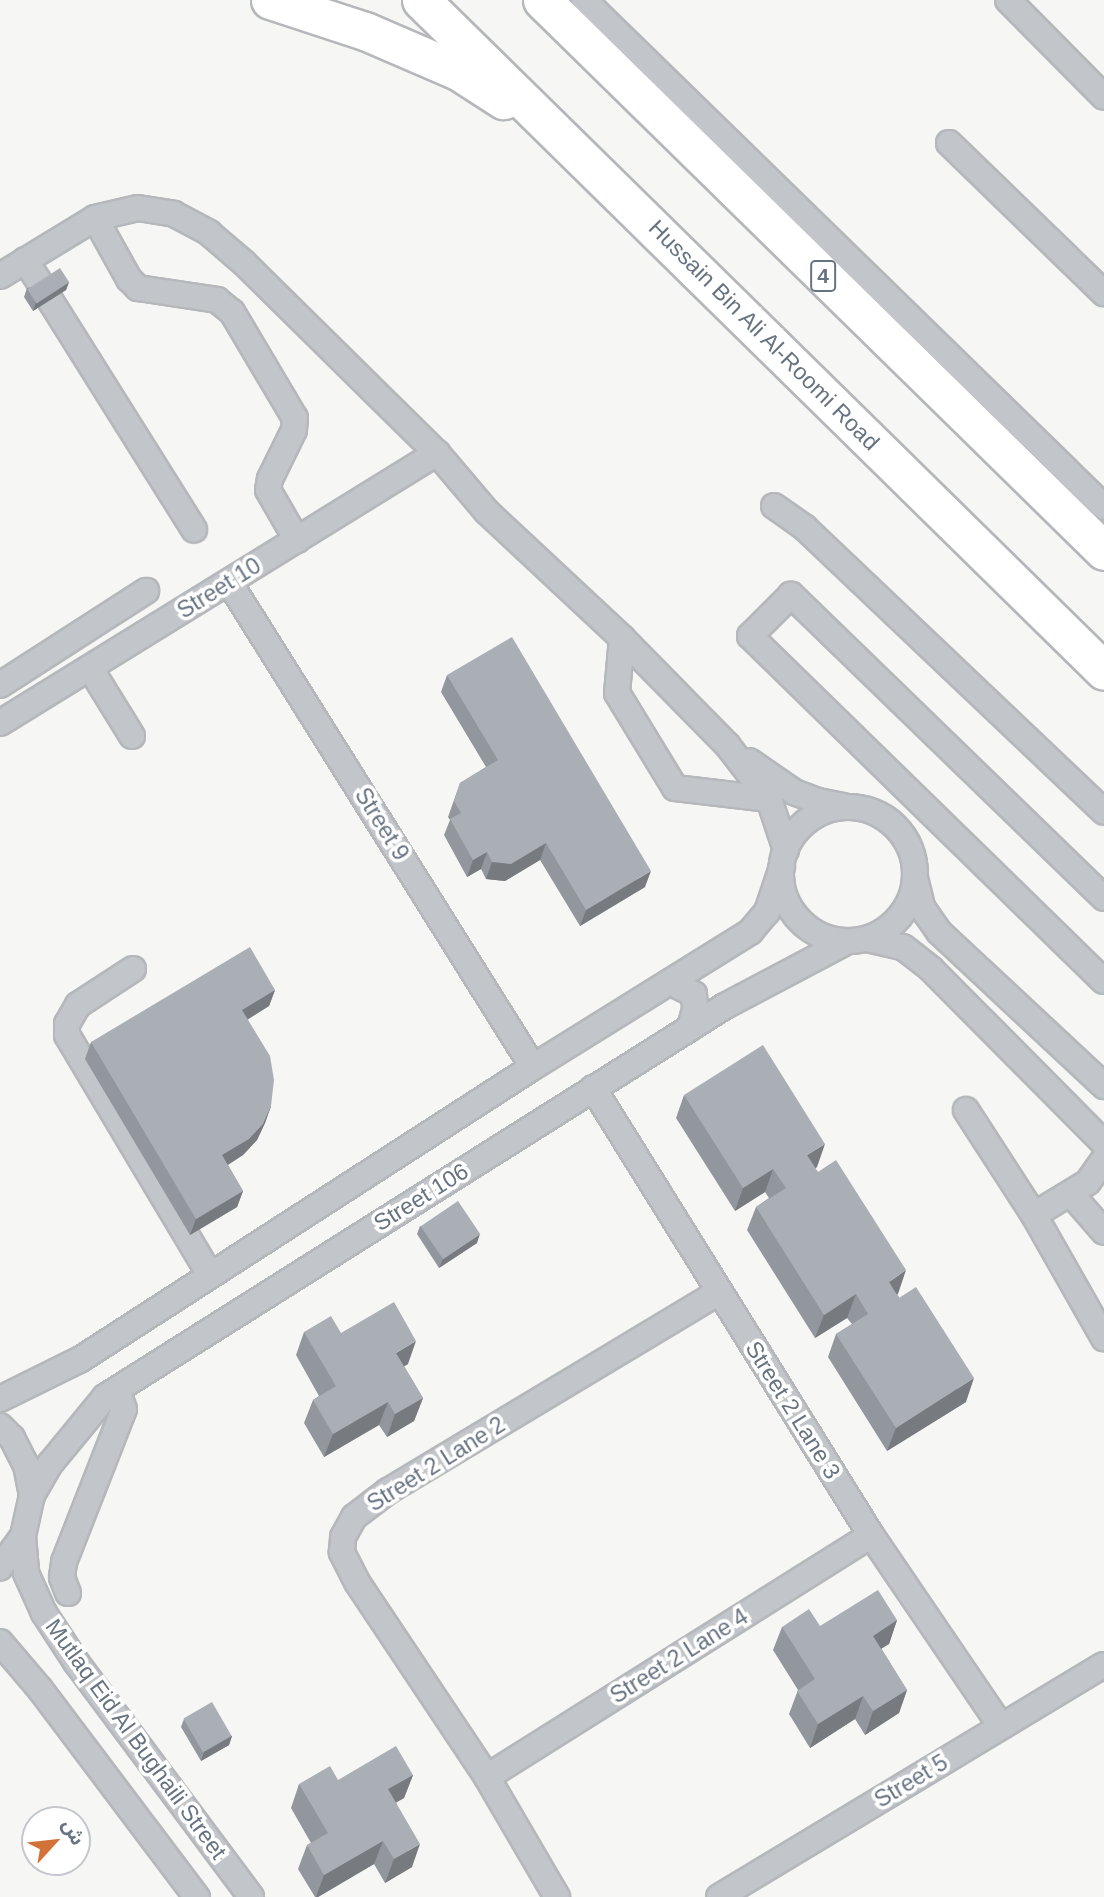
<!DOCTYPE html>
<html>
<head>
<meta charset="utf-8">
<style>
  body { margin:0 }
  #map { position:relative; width:1104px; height:1897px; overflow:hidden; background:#f6f6f4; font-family:Helvetica,"Noto Sans Arabic",sans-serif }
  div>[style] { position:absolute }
  .roads { filter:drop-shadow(2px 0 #b5b8bb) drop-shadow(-2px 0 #b5b8bb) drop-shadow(0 2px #b5b8bb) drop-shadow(0 -2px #b5b8bb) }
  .minor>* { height:24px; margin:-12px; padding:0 12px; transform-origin:12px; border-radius:12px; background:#c2c5c9 }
  .minor>.ring { margin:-12px; padding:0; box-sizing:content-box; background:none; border:24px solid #c2c5c9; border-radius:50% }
  .highway>* { height:37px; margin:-18.5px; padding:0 18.5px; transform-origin:18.5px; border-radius:18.5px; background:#fff }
  .wall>* { inset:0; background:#92969d }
  .shaded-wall>* { inset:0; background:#777a7f }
  .building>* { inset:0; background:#aaafb6; transform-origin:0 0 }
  span { translate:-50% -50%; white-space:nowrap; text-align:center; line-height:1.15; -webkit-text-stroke:7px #fff; paint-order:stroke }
  .shield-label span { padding:2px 5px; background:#fff; border:2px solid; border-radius:5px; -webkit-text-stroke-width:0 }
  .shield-label { font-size:21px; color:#687382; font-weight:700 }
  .street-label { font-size:23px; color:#687382 }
  .north { position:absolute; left:21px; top:1806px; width:70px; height:70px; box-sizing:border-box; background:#fff; border:2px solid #c3c7cd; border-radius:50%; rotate:63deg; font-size:19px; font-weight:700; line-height:28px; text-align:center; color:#687382 }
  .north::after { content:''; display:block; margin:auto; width:24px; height:32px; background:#d27238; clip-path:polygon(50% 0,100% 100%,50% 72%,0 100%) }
</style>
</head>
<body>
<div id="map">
  <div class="roads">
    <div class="minor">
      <i style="left:584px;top:0;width:726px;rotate:44.27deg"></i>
      <i style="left:1008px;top:0;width:136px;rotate:45.3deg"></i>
      <i style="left:949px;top:143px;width:216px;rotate:44.1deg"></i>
      <i style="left:95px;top:218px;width:70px;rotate:60.9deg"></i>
      <i style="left:129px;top:279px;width:13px;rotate:45deg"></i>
      <i style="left:138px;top:288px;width:80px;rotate:8.6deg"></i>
      <i style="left:217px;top:300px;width:19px;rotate:39deg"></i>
      <i style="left:232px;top:312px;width:123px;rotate:59.3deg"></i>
      <i style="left:295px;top:418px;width:12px;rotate:95deg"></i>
      <i style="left:294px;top:430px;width:55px;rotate:116.1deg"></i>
      <i style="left:270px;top:479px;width:11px;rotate:100deg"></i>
      <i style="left:268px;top:490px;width:58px;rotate:59.9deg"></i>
      <i style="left:25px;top:260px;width:31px;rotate:57deg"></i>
      <i style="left:0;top:276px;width:111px;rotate:-31.4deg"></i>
      <i style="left:95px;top:218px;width:44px;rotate:-13.1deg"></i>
      <i style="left:138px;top:208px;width:36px;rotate:9deg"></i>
      <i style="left:174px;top:214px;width:40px;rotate:28deg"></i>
      <i style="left:209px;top:233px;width:46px;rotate:40.6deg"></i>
      <i style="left:244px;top:263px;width:271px;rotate:44.6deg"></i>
      <i style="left:437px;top:453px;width:77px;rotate:49.7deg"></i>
      <i style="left:487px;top:512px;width:185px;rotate:43deg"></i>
      <i style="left:622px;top:638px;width:151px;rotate:45.5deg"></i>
      <i style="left:728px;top:746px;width:67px;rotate:52.3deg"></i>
      <i style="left:769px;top:799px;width:54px;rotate:71.6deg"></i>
      <i style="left:50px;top:300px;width:271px;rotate:57.9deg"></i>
      <i style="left:774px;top:506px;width:38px;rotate:35deg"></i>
      <i style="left:805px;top:528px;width:412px;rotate:43.5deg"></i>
      <i style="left:229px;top:582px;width:572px;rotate:57.92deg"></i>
      <i style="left:622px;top:638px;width:55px;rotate:95.2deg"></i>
      <i style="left:617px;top:693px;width:111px;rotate:58.6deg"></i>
      <i style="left:675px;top:788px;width:95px;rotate:6.7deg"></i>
      <i style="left:90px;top:668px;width:80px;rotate:58.3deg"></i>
      <i style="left:0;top:685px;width:174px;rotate:-32.8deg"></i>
      <i style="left:0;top:723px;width:514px;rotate:-31.71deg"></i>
      <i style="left:749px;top:761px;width:55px;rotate:34.6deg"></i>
      <i style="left:794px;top:792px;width:26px;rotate:21deg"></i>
      <i style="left:818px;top:801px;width:26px;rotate:11deg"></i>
      <i class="ring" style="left:781px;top:807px;width:110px;height:110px"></i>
      <i style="left:915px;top:878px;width:32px;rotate:76deg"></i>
      <i style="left:923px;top:909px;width:28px;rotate:55deg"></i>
      <i style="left:939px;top:932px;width:226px;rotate:43deg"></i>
      <i style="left:1104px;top:898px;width:436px;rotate:-135.9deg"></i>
      <i style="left:791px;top:595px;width:58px;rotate:135deg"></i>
      <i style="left:750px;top:636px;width:494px;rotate:44.3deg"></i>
      <i style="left:867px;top:939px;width:37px;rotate:13deg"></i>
      <i style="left:903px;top:947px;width:36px;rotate:38deg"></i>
      <i style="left:931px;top:969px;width:245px;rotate:45.2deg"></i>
      <i style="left:133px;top:969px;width:66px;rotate:146.8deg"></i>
      <i style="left:78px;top:1005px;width:22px;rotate:120deg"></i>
      <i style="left:67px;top:1024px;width:11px;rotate:90deg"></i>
      <i style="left:67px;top:1035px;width:279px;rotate:59.2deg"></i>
      <i style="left:670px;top:982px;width:27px;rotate:27deg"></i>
      <i style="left:694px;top:994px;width:15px;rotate:86deg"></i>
      <i style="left:695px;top:1009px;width:20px;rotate:105deg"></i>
      <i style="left:593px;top:1088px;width:526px;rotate:58.12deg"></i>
      <i style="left:871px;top:1535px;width:231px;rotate:55.8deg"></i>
      <i style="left:966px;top:1110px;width:125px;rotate:57.1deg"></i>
      <i style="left:1034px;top:1215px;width:142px;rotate:60.4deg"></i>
      <i style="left:1071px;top:1194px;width:50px;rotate:49deg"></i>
      <i style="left:1034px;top:1215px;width:63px;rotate:-31.4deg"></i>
      <i style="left:1088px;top:1182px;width:28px;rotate:-55deg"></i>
      <i style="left:0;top:1399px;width:90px;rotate:-26.3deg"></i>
      <i style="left:81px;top:1359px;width:538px;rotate:-32.86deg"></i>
      <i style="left:533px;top:1067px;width:256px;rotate:-31.9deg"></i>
      <i style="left:750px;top:932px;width:26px;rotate:-50deg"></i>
      <i style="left:767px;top:912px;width:47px;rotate:-71.6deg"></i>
      <i style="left:0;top:1426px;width:17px;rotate:45deg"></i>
      <i style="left:12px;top:1438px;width:30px;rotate:63deg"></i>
      <i style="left:26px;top:1465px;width:31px;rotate:79deg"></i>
      <i style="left:32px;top:1495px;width:42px;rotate:102.4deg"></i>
      <i style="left:23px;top:1536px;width:39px;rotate:126deg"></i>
      <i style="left:32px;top:1495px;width:36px;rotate:-60deg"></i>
      <i style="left:50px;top:1464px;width:87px;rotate:-50.6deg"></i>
      <i style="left:105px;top:1397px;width:733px;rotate:-32.24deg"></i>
      <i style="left:725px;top:1006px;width:137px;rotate:-27.9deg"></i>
      <i style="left:23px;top:1536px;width:37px;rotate:85deg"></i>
      <i style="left:26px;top:1573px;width:44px;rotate:65.8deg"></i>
      <i style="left:44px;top:1613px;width:59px;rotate:56.9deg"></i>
      <i style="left:76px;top:1662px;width:293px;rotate:53.3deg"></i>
      <i style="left:68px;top:1593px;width:17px;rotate:-111deg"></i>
      <i style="left:62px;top:1577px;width:15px;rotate:-82deg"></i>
      <i style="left:64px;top:1562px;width:164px;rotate:-68.6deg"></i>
      <i style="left:124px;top:1409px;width:20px;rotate:-110deg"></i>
      <i style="left:0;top:1642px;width:62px;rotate:49.6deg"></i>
      <i style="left:40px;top:1689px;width:261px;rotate:53deg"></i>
      <i style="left:487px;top:1777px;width:454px;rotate:-32.2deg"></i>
      <i style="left:557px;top:1897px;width:139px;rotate:-120.3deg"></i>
      <i style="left:487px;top:1777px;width:234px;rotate:-123.7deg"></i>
      <i style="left:357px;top:1582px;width:34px;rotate:-117deg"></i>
      <i style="left:342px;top:1552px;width:15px;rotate:-86deg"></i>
      <i style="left:343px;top:1537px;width:23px;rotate:-61deg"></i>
      <i style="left:354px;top:1517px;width:43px;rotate:-37.4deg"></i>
      <i style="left:388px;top:1491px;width:386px;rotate:-31deg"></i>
      <i style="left:719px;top:1897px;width:449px;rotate:-31.1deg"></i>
    </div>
    <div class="highway">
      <i style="left:270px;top:0;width:100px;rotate:18.1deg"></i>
      <i style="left:365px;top:31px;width:101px;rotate:23.3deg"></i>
      <i style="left:458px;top:71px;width:54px;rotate:32.8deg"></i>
      <i style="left:421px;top:0;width:957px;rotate:44.49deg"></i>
      <i style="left:542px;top:0;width:787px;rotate:44.43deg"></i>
    </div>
  </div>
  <div class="wall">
    <i style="clip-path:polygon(69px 282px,66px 290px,33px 311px,24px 297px,27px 288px)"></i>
    <i style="clip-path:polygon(447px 675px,645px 887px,580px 926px,540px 860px,505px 881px,486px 879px,481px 869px,467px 877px,444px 835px,450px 820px,448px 817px,460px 783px,486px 767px,441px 692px)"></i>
    <i style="clip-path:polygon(275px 990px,269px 1006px,247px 1019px,271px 1106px,265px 1123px,257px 1140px,243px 1155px,228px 1165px,243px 1191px,237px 1207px,190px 1235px,85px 1059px,91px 1042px)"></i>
    <i style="clip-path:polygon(684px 1095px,817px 1167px,815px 1168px,898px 1294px,897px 1294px,966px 1402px,887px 1451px,828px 1357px,836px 1334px,852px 1324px,847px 1318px,815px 1338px,747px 1230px,756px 1207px,769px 1198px,765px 1192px,735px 1211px,676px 1118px)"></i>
    <i style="clip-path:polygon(420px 1226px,477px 1243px,439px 1268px,417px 1234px)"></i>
    <i style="clip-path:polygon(304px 1332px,341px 1333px,408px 1364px,404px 1366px,423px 1398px,414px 1421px,387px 1437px,379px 1425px,324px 1457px,304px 1423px,313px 1400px,319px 1396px,296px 1355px)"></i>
    <i style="clip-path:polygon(897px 1620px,889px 1644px,881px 1648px,907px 1690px,899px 1713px,865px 1735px,855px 1719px,810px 1748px,789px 1714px,798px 1690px,773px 1650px,782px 1627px,820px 1626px)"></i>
    <i style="clip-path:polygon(184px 1719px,232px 1736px,229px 1745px,201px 1761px,181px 1727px)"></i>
    <i style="clip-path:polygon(413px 1775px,404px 1798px,396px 1802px,412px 1867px,385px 1883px,374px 1864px,318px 1897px,315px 1897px,298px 1869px,307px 1845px,311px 1843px,291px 1808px,299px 1784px)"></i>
  </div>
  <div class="shaded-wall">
    <i style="clip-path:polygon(69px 282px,66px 290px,33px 311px,36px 302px)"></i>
    <i style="clip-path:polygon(546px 843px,540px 860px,505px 881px,486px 879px,492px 862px)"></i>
    <i style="clip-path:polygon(487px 852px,481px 869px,467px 877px,473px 860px)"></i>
    <i style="clip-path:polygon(651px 871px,645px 887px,580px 926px,586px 910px)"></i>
    <i style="clip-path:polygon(275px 990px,269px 1006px,236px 1027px,242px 1010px)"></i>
    <i style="clip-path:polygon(271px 1106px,265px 1123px,257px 1140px,243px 1155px,216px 1172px,222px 1155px)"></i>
    <i style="clip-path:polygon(825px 1144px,817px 1167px,799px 1178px,807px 1155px)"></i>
    <i style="clip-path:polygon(773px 1169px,765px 1192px,735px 1211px,743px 1188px)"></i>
    <i style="clip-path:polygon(243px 1191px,237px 1207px,190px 1235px,196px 1219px)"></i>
    <i style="clip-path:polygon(480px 1234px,477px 1243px,439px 1268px,443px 1259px)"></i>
    <i style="clip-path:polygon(906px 1270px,898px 1294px,880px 1305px,889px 1282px)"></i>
    <i style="clip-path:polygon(856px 1294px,847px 1318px,815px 1338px,824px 1315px)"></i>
    <i style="clip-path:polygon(416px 1341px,408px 1364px,388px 1376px,396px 1353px)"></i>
    <i style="clip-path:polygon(974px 1378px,966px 1402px,887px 1451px,896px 1428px)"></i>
    <i style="clip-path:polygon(423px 1398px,414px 1421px,387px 1437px,395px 1414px)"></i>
    <i style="clip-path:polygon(388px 1402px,379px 1425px,324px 1457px,333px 1434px)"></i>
    <i style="clip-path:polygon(897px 1620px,889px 1644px,865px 1659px,873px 1636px)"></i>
    <i style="clip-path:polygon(907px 1690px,899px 1713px,865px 1735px,873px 1711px)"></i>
    <i style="clip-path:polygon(863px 1696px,855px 1719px,810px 1748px,818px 1724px)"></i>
    <i style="clip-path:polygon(232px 1736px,229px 1745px,201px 1761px,204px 1752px)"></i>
    <i style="clip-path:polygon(413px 1775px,404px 1798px,380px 1812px,388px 1789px)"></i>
    <i style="clip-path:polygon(383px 1841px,374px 1864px,318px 1897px,316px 1897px,324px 1875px)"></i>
    <i style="clip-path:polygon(420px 1844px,412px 1867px,385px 1883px,394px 1859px)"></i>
  </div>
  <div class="building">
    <i style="left:60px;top:268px;width:17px;height:39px;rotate:57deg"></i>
    <i style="clip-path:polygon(512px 637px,651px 871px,586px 910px,546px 843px,511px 864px,492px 862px,487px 852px,473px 860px,450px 819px,461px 813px,454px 801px,460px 783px,498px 760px,447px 675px)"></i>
    <i style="clip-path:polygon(250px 947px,275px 990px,242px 1010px,270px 1056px,274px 1080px,271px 1106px,263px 1124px,249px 1139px,222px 1155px,243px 1191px,196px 1219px,91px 1042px)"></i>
    <i style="clip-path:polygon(763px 1045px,825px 1144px,807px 1155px,818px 1172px,836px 1160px,906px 1270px,889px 1282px,899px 1298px,916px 1287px,974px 1378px,896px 1428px,836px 1334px,868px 1314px,856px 1294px,824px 1315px,756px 1207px,786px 1188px,773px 1169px,743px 1188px,684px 1095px)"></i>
    <i style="left:458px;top:1201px;width:40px;height:45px;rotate:56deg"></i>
    <i style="clip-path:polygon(394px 1302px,416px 1341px,396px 1353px,423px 1398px,395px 1414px,388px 1402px,333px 1434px,313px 1400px,336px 1386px,304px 1332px,331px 1316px,341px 1333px)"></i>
    <i style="clip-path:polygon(878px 1590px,897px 1620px,873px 1636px,907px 1690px,873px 1711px,863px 1696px,818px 1724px,797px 1691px,815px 1679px,782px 1627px,809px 1609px,820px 1626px)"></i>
    <i style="left:212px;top:1702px;width:39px;height:33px;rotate:60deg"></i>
    <i style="clip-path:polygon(396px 1746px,413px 1775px,388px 1789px,420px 1844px,394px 1859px,383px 1841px,324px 1875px,307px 1845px,328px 1833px,299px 1784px,330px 1766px,338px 1780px)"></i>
  </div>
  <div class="shield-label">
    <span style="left:823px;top:276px">4</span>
  </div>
  <div class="street-label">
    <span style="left:764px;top:335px;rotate:45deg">Hussain Bin Ali Al-Roomi Road</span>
    <span style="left:219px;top:588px;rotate:-32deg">Street 10</span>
    <span style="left:382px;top:824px;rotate:58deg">Street 9</span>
    <span style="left:421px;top:1197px;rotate:-32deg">Street 106</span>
    <span style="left:793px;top:1410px;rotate:58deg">Street 2 Lane 3</span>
    <span style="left:436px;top:1464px;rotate:-32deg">Street 2 Lane 2</span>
    <span style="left:679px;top:1656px;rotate:-32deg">Street 2 Lane 4</span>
    <span style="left:136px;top:1739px;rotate:54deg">Mutlaq Eid Al Bughaili Street</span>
    <span style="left:911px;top:1781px;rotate:-31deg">Street 5</span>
  </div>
  <div class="north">ش</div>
</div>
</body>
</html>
